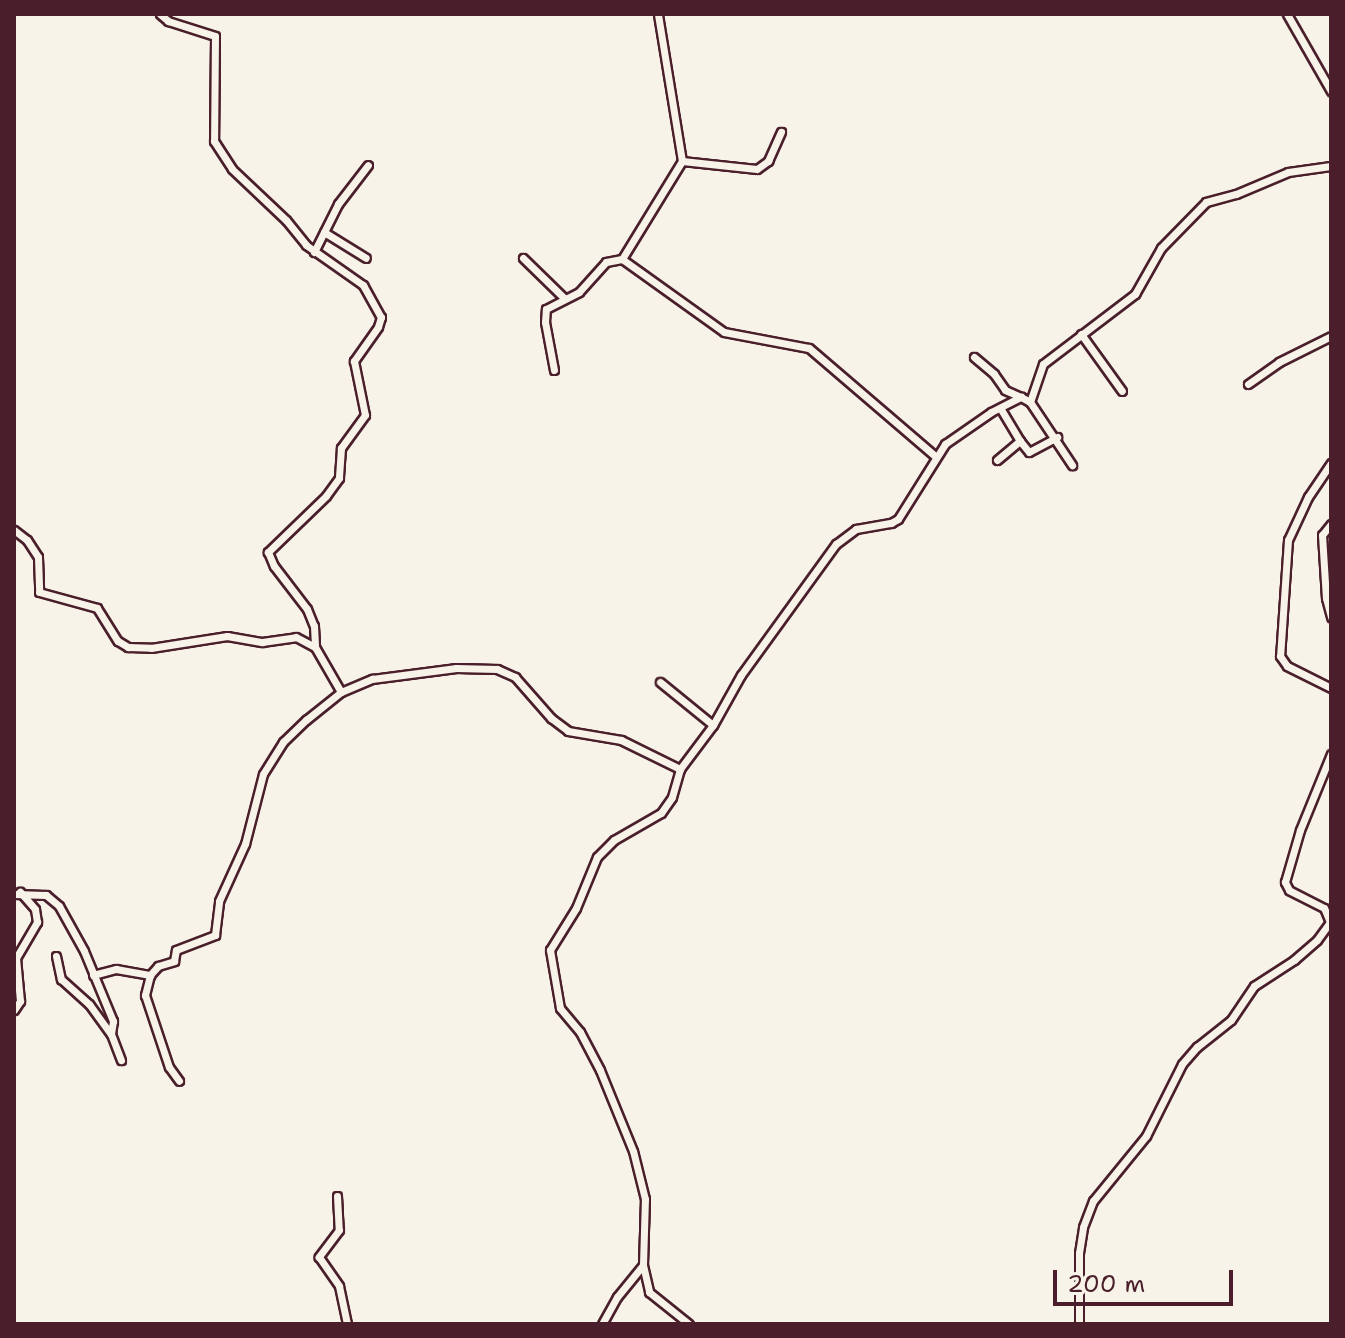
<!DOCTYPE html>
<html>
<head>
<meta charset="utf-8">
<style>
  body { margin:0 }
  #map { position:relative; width:1345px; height:1338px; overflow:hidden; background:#f7f3e8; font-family:"Shantell Sans",sans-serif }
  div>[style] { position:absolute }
  .roads { filter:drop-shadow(2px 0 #4a1f2b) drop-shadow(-2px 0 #4a1f2b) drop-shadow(0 2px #4a1f2b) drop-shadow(0 -2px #4a1f2b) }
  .minor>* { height:7px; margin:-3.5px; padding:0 3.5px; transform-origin:3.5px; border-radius:3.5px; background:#f7f3e8 }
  span { translate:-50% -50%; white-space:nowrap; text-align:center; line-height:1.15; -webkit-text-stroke:8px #f7f3e8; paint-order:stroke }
  .frame { position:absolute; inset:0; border:16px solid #4a1f2b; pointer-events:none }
  .scale { position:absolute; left:1053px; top:1270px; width:180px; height:36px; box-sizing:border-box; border:4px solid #4a1f2b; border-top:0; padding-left:10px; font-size:24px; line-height:28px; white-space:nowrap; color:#4a1f2b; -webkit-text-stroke:6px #f7f3e8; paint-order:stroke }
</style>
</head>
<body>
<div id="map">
  <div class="roads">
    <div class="minor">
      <i style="left:160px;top:14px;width:11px;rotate:41deg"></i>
      <i style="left:168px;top:21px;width:49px;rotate:17.7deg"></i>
      <i style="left:215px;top:36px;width:105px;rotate:90.5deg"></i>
      <i style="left:214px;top:141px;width:33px;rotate:57deg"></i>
      <i style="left:232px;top:169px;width:74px;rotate:43.4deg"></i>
      <i style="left:286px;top:220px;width:32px;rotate:51deg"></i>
      <i style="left:306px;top:245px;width:70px;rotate:35.1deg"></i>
      <i style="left:363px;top:285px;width:37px;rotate:61deg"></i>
      <i style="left:381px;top:317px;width:10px;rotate:107deg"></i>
      <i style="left:378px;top:327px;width:42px;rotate:125.2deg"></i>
      <i style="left:354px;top:361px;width:55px;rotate:78.5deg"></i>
      <i style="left:365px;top:415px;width:41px;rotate:126deg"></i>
      <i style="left:341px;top:448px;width:30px;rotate:94deg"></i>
      <i style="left:339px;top:478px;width:22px;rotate:126deg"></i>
      <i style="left:326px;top:496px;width:81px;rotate:136deg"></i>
      <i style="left:268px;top:552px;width:15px;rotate:67deg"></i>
      <i style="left:274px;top:566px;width:54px;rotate:52.5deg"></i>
      <i style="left:307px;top:609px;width:18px;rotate:68deg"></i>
      <i style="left:314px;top:626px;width:21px;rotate:87deg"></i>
      <i style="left:315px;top:647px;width:52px;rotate:60deg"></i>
      <i style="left:1287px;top:14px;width:89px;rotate:60.3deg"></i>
      <i style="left:682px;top:161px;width:75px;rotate:6.1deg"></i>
      <i style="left:757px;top:169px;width:14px;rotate:-36deg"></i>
      <i style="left:768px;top:161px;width:32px;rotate:-66deg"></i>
      <i style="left:324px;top:232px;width:49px;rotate:31.8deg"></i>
      <i style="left:314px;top:252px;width:54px;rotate:-63.4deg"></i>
      <i style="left:338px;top:204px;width:49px;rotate:-52.4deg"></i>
      <i style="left:523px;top:258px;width:57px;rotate:44.3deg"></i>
      <i style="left:622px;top:259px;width:115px;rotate:-58.5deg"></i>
      <i style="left:682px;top:161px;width:149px;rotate:-99.3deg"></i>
      <i style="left:1081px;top:334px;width:70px;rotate:54.3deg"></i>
      <i style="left:974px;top:357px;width:26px;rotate:40deg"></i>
      <i style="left:994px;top:374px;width:19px;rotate:55deg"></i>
      <i style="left:1005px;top:390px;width:17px;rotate:24deg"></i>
      <i style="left:554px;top:370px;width:49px;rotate:-100.6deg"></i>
      <i style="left:545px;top:322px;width:13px;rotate:-86deg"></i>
      <i style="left:546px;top:309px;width:37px;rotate:-27deg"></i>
      <i style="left:579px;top:292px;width:40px;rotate:-48deg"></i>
      <i style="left:606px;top:262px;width:16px;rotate:-11deg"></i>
      <i style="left:622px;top:259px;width:125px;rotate:35.6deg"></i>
      <i style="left:724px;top:332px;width:86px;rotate:10.7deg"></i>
      <i style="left:809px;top:348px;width:166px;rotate:40.6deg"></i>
      <i style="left:1248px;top:384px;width:38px;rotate:-35deg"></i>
      <i style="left:1279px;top:362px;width:58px;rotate:-26.6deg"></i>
      <i style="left:1030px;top:402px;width:76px;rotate:56.3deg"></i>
      <i style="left:1020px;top:441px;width:14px;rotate:51deg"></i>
      <i style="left:1029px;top:452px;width:32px;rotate:-28deg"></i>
      <i style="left:997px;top:460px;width:30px;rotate:-40deg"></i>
      <i style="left:1020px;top:441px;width:37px;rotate:-121deg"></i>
      <i style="left:1331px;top:463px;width:41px;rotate:124.1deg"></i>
      <i style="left:1308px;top:497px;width:47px;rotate:114.9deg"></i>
      <i style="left:1288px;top:540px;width:116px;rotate:93.9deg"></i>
      <i style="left:1280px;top:656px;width:12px;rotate:55deg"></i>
      <i style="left:1287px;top:666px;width:49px;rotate:26.6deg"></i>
      <i style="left:1331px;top:524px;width:14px;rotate:129deg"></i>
      <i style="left:1322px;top:535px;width:63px;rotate:86.4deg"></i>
      <i style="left:1326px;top:598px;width:20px;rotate:75deg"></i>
      <i style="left:14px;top:530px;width:16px;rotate:38deg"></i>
      <i style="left:27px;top:540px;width:20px;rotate:57deg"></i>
      <i style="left:38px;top:557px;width:35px;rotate:88deg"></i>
      <i style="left:39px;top:592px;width:60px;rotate:15.4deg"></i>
      <i style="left:97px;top:608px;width:39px;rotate:58deg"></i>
      <i style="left:118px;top:641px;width:12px;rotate:31deg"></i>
      <i style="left:128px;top:647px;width:23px;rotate:2deg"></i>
      <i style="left:151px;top:648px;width:77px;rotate:-9deg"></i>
      <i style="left:227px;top:636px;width:36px;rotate:10deg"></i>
      <i style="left:262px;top:642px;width:34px;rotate:-8deg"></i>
      <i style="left:296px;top:637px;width:21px;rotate:28deg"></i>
      <i style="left:660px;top:682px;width:68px;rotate:39.1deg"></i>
      <i style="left:14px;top:894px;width:32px;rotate:2deg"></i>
      <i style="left:46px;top:895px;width:17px;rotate:40deg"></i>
      <i style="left:59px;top:906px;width:51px;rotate:60.9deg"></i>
      <i style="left:84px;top:951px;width:76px;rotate:67.5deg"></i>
      <i style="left:113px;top:1021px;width:13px;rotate:99deg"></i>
      <i style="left:56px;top:956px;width:24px;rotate:78deg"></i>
      <i style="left:61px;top:979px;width:38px;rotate:42deg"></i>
      <i style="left:89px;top:1004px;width:37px;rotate:54deg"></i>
      <i style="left:111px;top:1034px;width:28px;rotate:69deg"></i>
      <i style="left:93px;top:975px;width:24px;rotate:-15deg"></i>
      <i style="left:116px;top:969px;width:35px;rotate:10deg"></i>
      <i style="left:150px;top:975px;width:12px;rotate:-48deg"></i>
      <i style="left:158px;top:966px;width:17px;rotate:-17deg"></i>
      <i style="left:174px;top:961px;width:11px;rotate:-80deg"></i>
      <i style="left:176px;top:950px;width:42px;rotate:-21deg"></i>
      <i style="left:215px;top:935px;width:34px;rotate:-83deg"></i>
      <i style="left:219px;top:901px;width:63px;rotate:-65.5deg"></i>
      <i style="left:245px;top:844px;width:72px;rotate:-75.6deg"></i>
      <i style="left:263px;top:774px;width:38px;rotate:-58deg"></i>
      <i style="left:283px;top:742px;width:32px;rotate:-44deg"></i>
      <i style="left:306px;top:720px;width:45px;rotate:-38.7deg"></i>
      <i style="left:341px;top:692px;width:34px;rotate:-23deg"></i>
      <i style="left:372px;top:679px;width:85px;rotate:-7.5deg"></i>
      <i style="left:456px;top:668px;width:41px;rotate:1.4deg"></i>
      <i style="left:497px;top:669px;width:20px;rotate:24deg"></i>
      <i style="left:515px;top:677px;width:55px;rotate:48.7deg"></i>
      <i style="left:551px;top:718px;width:21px;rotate:37deg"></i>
      <i style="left:568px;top:731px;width:54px;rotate:9.6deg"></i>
      <i style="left:621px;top:740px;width:66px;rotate:26.2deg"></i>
      <i style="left:680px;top:769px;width:55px;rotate:-53.1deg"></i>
      <i style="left:713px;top:725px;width:57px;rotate:-60.8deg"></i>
      <i style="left:741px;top:675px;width:162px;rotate:-54.1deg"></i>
      <i style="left:836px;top:544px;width:25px;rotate:-37deg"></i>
      <i style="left:856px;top:529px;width:36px;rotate:-10deg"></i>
      <i style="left:891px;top:523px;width:8px;rotate:-30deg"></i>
      <i style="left:898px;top:519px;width:89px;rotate:-57.9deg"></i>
      <i style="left:945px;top:444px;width:56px;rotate:-34.8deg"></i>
      <i style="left:991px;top:412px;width:34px;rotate:-27deg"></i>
      <i style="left:1021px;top:397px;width:10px;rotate:29deg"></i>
      <i style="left:1030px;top:402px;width:40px;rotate:-71.1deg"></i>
      <i style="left:1043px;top:364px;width:116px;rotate:-37.3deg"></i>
      <i style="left:1135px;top:294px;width:53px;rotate:-60.5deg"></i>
      <i style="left:1161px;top:248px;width:64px;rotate:-45.6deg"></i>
      <i style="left:1206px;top:202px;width:31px;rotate:-15deg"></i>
      <i style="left:1236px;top:194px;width:56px;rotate:-22.9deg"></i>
      <i style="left:1288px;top:172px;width:43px;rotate:-7.9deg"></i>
      <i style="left:150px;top:975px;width:21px;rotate:104deg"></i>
      <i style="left:145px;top:995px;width:76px;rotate:71.6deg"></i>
      <i style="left:169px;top:1067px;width:17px;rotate:54deg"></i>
      <i style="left:14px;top:1010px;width:11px;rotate:-56deg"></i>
      <i style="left:20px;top:1001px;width:43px;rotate:-95.3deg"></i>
      <i style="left:16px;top:958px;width:42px;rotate:-59.7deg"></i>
      <i style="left:37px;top:922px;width:13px;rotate:-99deg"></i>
      <i style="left:35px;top:909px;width:23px;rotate:-131deg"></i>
      <i style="left:337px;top:1196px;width:34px;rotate:87deg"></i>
      <i style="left:339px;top:1230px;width:34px;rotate:127deg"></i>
      <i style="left:319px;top:1257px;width:35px;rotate:55deg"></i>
      <i style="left:339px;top:1286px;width:39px;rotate:78deg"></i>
      <i style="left:643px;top:1265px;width:28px;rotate:77deg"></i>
      <i style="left:649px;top:1292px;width:51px;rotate:38.7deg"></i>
      <i style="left:602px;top:1324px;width:31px;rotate:-61deg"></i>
      <i style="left:617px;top:1297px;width:41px;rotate:-50.9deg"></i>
      <i style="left:643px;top:1265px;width:66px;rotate:-88.3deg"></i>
      <i style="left:645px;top:1199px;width:49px;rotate:-104deg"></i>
      <i style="left:633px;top:1151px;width:87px;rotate:-112.2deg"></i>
      <i style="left:600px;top:1070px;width:43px;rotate:-117.8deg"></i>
      <i style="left:580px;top:1032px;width:31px;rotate:-130deg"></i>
      <i style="left:560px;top:1008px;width:59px;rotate:-99.8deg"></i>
      <i style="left:550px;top:950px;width:49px;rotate:-58.2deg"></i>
      <i style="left:576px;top:908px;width:55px;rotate:-67.6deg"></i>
      <i style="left:597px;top:857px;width:24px;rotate:-45deg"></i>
      <i style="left:614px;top:840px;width:54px;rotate:-29.9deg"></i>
      <i style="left:661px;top:813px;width:19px;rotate:-55deg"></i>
      <i style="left:672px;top:797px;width:29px;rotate:-74deg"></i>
      <i style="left:1079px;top:1324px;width:71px;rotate:-90deg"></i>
      <i style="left:1079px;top:1253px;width:26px;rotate:-81deg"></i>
      <i style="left:1083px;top:1227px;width:28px;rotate:-69deg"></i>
      <i style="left:1093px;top:1201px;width:84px;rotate:-50.8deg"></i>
      <i style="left:1146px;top:1136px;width:80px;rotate:-63.4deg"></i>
      <i style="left:1182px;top:1064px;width:23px;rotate:-49deg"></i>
      <i style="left:1197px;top:1047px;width:43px;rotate:-38.5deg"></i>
      <i style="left:1231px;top:1020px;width:41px;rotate:-55.9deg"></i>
      <i style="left:1254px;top:986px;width:48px;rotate:-33deg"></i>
      <i style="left:1294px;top:960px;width:30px;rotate:-41deg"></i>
      <i style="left:1317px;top:940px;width:22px;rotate:-54deg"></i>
      <i style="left:1330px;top:922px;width:15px;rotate:-113deg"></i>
      <i style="left:1324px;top:908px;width:39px;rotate:-153deg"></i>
      <i style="left:1289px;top:890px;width:9px;rotate:-117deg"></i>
      <i style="left:1285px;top:882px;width:54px;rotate:-73.9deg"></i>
      <i style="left:1300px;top:830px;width:82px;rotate:-67.8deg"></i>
    </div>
  </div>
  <div class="frame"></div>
  <div class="scale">200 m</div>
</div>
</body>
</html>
